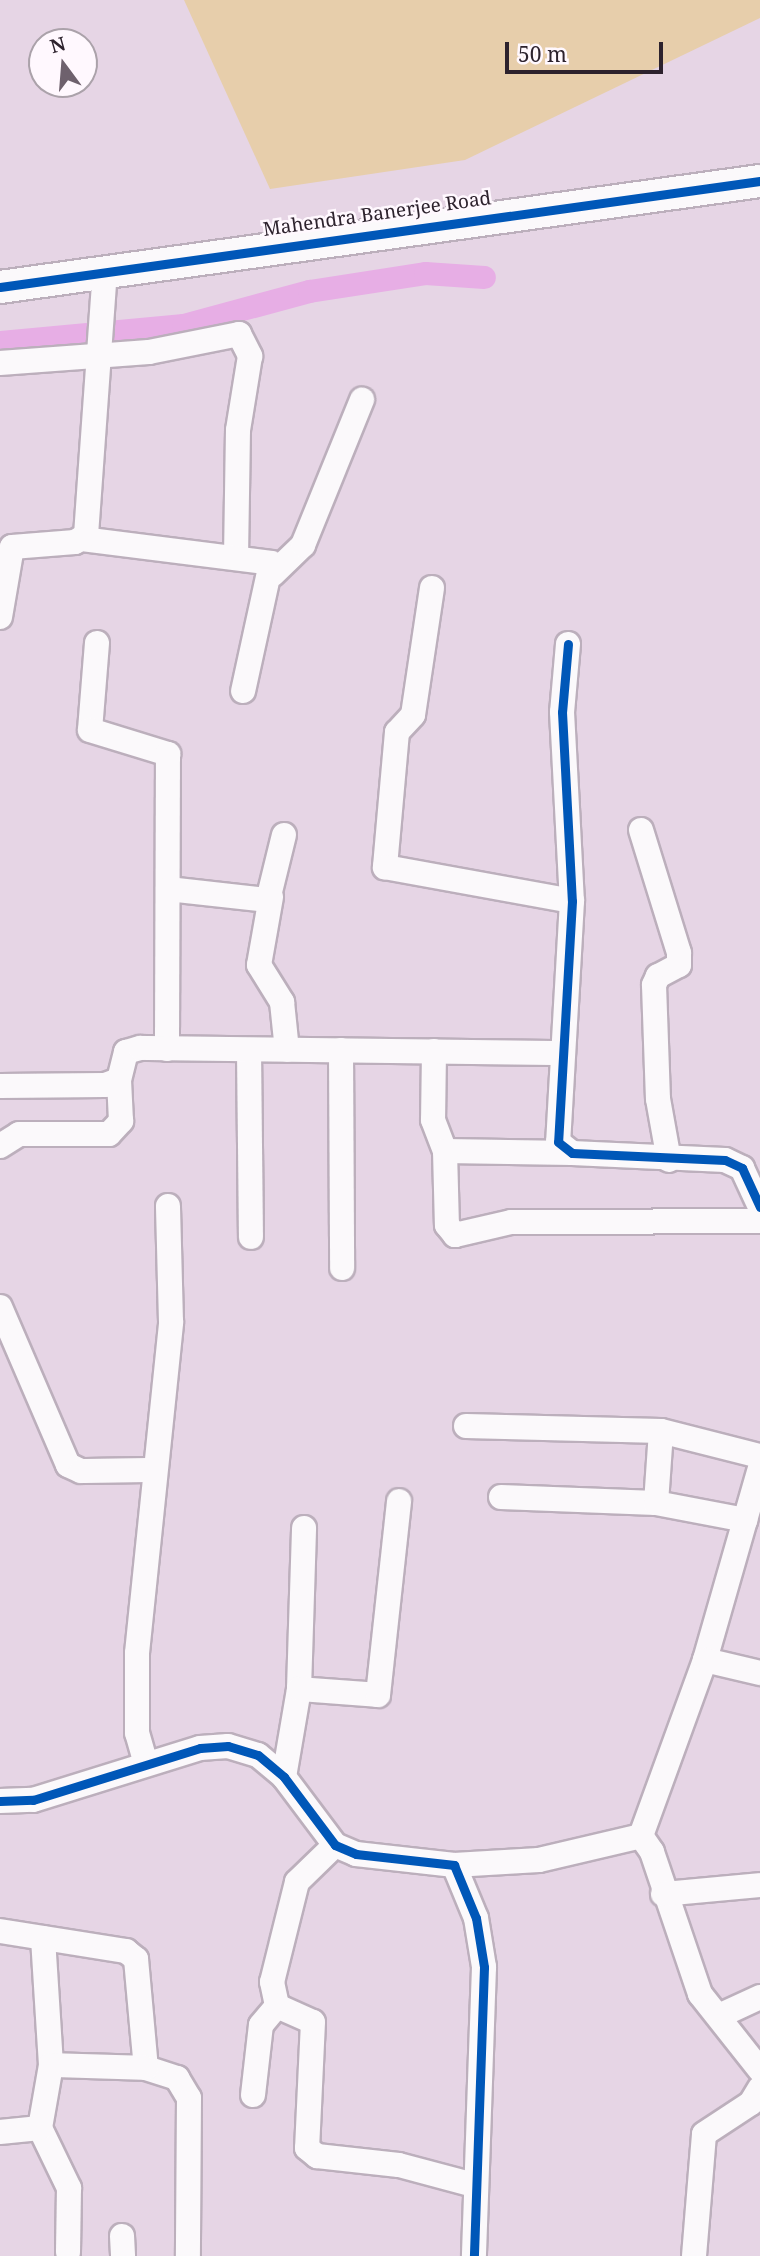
<!DOCTYPE html>
<html>
<head>
<meta charset="utf-8">
<style>
  body { margin:0 }
  #map { position:relative; width:760px; height:2256px; overflow:hidden; background:#e6d5e5; font-family:"Noto Serif",serif }
  div>[style] { position:absolute }
  .green>* { inset:0; background:#e7ceab }
  .canal>* { height:23px; margin:-11.5px; padding:0 11.5px; transform-origin:11.5px; border-radius:11.5px; background:#e7aee5 }
  .roads { filter:drop-shadow(2px 0 #bcafbc) drop-shadow(-2px 0 #bcafbc) drop-shadow(0 2px #bcafbc) drop-shadow(0 -2px #bcafbc) }
  .minor>* { height:24px; margin:-12px; padding:0 12px; transform-origin:12px; border-radius:12px; background:#fbf9fb }
  .tertiary>* { height:32px; margin:-16px; padding:0 16px; transform-origin:16px; border-radius:16px; background:#fbf9fb }
  .cycleway>* { height:9px; margin:-4.5px; padding:0 4.5px; transform-origin:4.5px; border-radius:4.5px; background:#0057b8 }
  span { translate:-50% -50%; white-space:nowrap; text-align:center; line-height:1.15; -webkit-text-stroke:5px #fff8fe; paint-order:stroke }
  .street-label { font-size:19px; color:#2d222d }
  .north { position:absolute; left:28px; top:28px; width:70px; height:70px; box-sizing:border-box; background:#fff8fe; border:2px solid #aba2aa; border-radius:50%; rotate:344deg; font-size:19px; font-weight:700; line-height:28px; text-align:center; color:#2d222d }
  .north::after { content:''; display:block; margin:auto; width:24px; height:32px; background:#6e616d; clip-path:polygon(50% 0,100% 100%,50% 72%,0 100%) }
  .scale { position:absolute; left:505px; top:42px; width:158px; height:32px; box-sizing:border-box; border:4px solid #2d222d; border-top:0; padding-left:9px; font-size:21px; line-height:24px; white-space:nowrap; color:#2d222d; -webkit-text-stroke:5px #fff8fe; paint-order:stroke }
</style>
</head>
<body>
<div id="map">
  <div class="green">
    <i style="clip-path:polygon(184px 0,760px 0,760px 18px,465px 160px,270px 189px)"></i>
  </div>
  <div class="canal">
    <i style="left:0;top:342px;width:184px;rotate:-5.3deg"></i>
    <i style="left:183px;top:325px;width:131px;rotate:-15.1deg"></i>
    <i style="left:309px;top:291px;width:117px;rotate:-8.8deg"></i>
    <i style="left:425px;top:273px;width:59px;rotate:3.9deg"></i>
  </div>
  <div class="roads">
    <div class="minor">
      <i style="left:0;top:363px;width:149px;rotate:-4.2deg"></i>
      <i style="left:149px;top:352px;width:92px;rotate:-11.3deg"></i>
      <i style="left:239px;top:334px;width:25px;rotate:63deg"></i>
      <i style="left:250px;top:356px;width:75px;rotate:99.2deg"></i>
      <i style="left:238px;top:430px;width:126px;rotate:90.9deg"></i>
      <i style="left:82px;top:539px;width:191px;rotate:7.2deg"></i>
      <i style="left:271px;top:563px;width:131px;rotate:102.3deg"></i>
      <i style="left:273px;top:574px;width:42px;rotate:-44deg"></i>
      <i style="left:303px;top:545px;width:157px;rotate:-67.9deg"></i>
      <i style="left:432px;top:588px;width:128px;rotate:98.5deg"></i>
      <i style="left:413px;top:715px;width:23px;rotate:133deg"></i>
      <i style="left:397px;top:732px;width:136px;rotate:95.1deg"></i>
      <i style="left:385px;top:867px;width:190px;rotate:10.3deg"></i>
      <i style="left:0;top:617px;width:71px;rotate:-80.3deg"></i>
      <i style="left:12px;top:547px;width:63px;rotate:-4.5deg"></i>
      <i style="left:75px;top:542px;width:13px;rotate:-32deg"></i>
      <i style="left:86px;top:535px;width:264px;rotate:-85.9deg"></i>
      <i style="left:97px;top:643px;width:87px;rotate:94.6deg"></i>
      <i style="left:90px;top:730px;width:82px;rotate:17.1deg"></i>
      <i style="left:168px;top:754px;width:295px;rotate:90.2deg"></i>
      <i style="left:568px;top:644px;width:68px;rotate:95deg"></i>
      <i style="left:562px;top:712px;width:189px;rotate:87deg"></i>
      <i style="left:572px;top:901px;width:241px;rotate:93.3deg"></i>
      <i style="left:558px;top:1142px;width:18px;rotate:38deg"></i>
      <i style="left:572px;top:1153px;width:153px;rotate:2.6deg"></i>
      <i style="left:725px;top:1160px;width:19px;rotate:25deg"></i>
      <i style="left:742px;top:1168px;width:43px;rotate:65.2deg"></i>
      <i style="left:641px;top:830px;width:129px;rotate:72.8deg"></i>
      <i style="left:679px;top:953px;width:12px;rotate:90deg"></i>
      <i style="left:679px;top:965px;width:24px;rotate:152deg"></i>
      <i style="left:658px;top:976px;width:10px;rotate:114deg"></i>
      <i style="left:654px;top:985px;width:114px;rotate:88deg"></i>
      <i style="left:658px;top:1099px;width:62px;rotate:79.8deg"></i>
      <i style="left:168px;top:889px;width:101px;rotate:6.3deg"></i>
      <i style="left:268px;top:900px;width:67px;rotate:-76.2deg"></i>
      <i style="left:271px;top:897px;width:69px;rotate:100deg"></i>
      <i style="left:259px;top:965px;width:44px;rotate:58.1deg"></i>
      <i style="left:282px;top:1002px;width:48px;rotate:84.1deg"></i>
      <i style="left:249px;top:1050px;width:187px;rotate:89.4deg"></i>
      <i style="left:341px;top:1050px;width:218px;rotate:89.7deg"></i>
      <i style="left:434px;top:1051px;width:69px;rotate:90.8deg"></i>
      <i style="left:433px;top:1120px;width:33px;rotate:69deg"></i>
      <i style="left:445px;top:1151px;width:127px;rotate:0.9deg"></i>
      <i style="left:0;top:1086px;width:105px;rotate:-0.5deg"></i>
      <i style="left:105px;top:1085px;width:15px;rotate:-20deg"></i>
      <i style="left:119px;top:1080px;width:29px;rotate:-76deg"></i>
      <i style="left:126px;top:1052px;width:15px;rotate:-16deg"></i>
      <i style="left:140px;top:1048px;width:421px;rotate:0.7deg"></i>
      <i style="left:0;top:1146px;width:22px;rotate:-32deg"></i>
      <i style="left:19px;top:1134px;width:90px"></i>
      <i style="left:109px;top:1134px;width:18px;rotate:-47deg"></i>
      <i style="left:121px;top:1121px;width:41px;rotate:-92.8deg"></i>
      <i style="left:445px;top:1151px;width:74px;rotate:88.5deg"></i>
      <i style="left:447px;top:1225px;width:13px;rotate:51deg"></i>
      <i style="left:455px;top:1235px;width:57px;rotate:-13.1deg"></i>
      <i style="left:511px;top:1222px;width:249px;rotate:-0.2deg"></i>
      <i style="left:0;top:1307px;width:172px;rotate:66.7deg"></i>
      <i style="left:68px;top:1465px;width:14px;rotate:25deg"></i>
      <i style="left:81px;top:1471px;width:71px;rotate:-0.8deg"></i>
      <i style="left:466px;top:1426px;width:195px;rotate:1.5deg"></i>
      <i style="left:661px;top:1431px;width:102px;rotate:14.2deg"></i>
      <i style="left:760px;top:1468px;width:200px;rotate:106deg"></i>
      <i style="left:705px;top:1660px;width:187px;rotate:110deg"></i>
      <i style="left:641px;top:1836px;width:19px;rotate:55deg"></i>
      <i style="left:652px;top:1852px;width:150px;rotate:71.3deg"></i>
      <i style="left:700px;top:1994px;width:97px;rotate:51.7deg"></i>
      <i style="left:501px;top:1497px;width:155px;rotate:2.2deg"></i>
      <i style="left:656px;top:1503px;width:91px;rotate:10.8deg"></i>
      <i style="left:656px;top:1503px;width:72px;rotate:-86deg"></i>
      <i style="left:705px;top:1660px;width:57px;rotate:13.3deg"></i>
      <i style="left:299px;top:1689px;width:161px;rotate:-88.2deg"></i>
      <i style="left:146px;top:1764px;width:32px;rotate:-106deg"></i>
      <i style="left:137px;top:1733px;width:80px;rotate:-90deg"></i>
      <i style="left:137px;top:1653px;width:333px;rotate:-84.1deg"></i>
      <i style="left:171px;top:1322px;width:116px;rotate:-91.5deg"></i>
      <i style="left:284px;top:1777px;width:89px;rotate:-80.3deg"></i>
      <i style="left:299px;top:1689px;width:79px;rotate:4.3deg"></i>
      <i style="left:378px;top:1695px;width:195px;rotate:-83.8deg"></i>
      <i style="left:0;top:1801px;width:33px;rotate:-2deg"></i>
      <i style="left:33px;top:1800px;width:175px;rotate:-17.3deg"></i>
      <i style="left:200px;top:1748px;width:28px;rotate:-4deg"></i>
      <i style="left:228px;top:1746px;width:31px;rotate:17deg"></i>
      <i style="left:258px;top:1755px;width:34px;rotate:40deg"></i>
      <i style="left:284px;top:1777px;width:85px;rotate:53.1deg"></i>
      <i style="left:335px;top:1845px;width:23px;rotate:23deg"></i>
      <i style="left:356px;top:1854px;width:99px;rotate:6.4deg"></i>
      <i style="left:454px;top:1865px;width:57px;rotate:67.5deg"></i>
      <i style="left:476px;top:1918px;width:50px;rotate:80.7deg"></i>
      <i style="left:484px;top:1967px;width:289px;rotate:92deg"></i>
      <i style="left:335px;top:1845px;width:53px;rotate:135.8deg"></i>
      <i style="left:297px;top:1882px;width:103px;rotate:104deg"></i>
      <i style="left:272px;top:1982px;width:25px;rotate:78deg"></i>
      <i style="left:277px;top:2006px;width:39px;rotate:24deg"></i>
      <i style="left:313px;top:2022px;width:126px;rotate:92.7deg"></i>
      <i style="left:307px;top:2148px;width:13px;rotate:39deg"></i>
      <i style="left:317px;top:2156px;width:82px;rotate:6.3deg"></i>
      <i style="left:399px;top:2165px;width:78px;rotate:14.9deg"></i>
      <i style="left:454px;top:1865px;width:85px;rotate:-3.4deg"></i>
      <i style="left:539px;top:1860px;width:105px;rotate:-13.2deg"></i>
      <i style="left:663px;top:1894px;width:97px;rotate:-5.3deg"></i>
      <i style="left:0;top:1931px;width:128px;rotate:9deg"></i>
      <i style="left:126px;top:1951px;width:13px;rotate:39deg"></i>
      <i style="left:136px;top:1959px;width:109px;rotate:84.8deg"></i>
      <i style="left:146px;top:2068px;width:33px;rotate:18deg"></i>
      <i style="left:177px;top:2078px;width:23px;rotate:59deg"></i>
      <i style="left:189px;top:2098px;width:158px;rotate:90.4deg"></i>
      <i style="left:43px;top:1938px;width:127px;rotate:86.4deg"></i>
      <i style="left:51px;top:2065px;width:95px;rotate:1.8deg"></i>
      <i style="left:719px;top:2016px;width:45px;rotate:-24.9deg"></i>
      <i style="left:253px;top:2095px;width:70px;rotate:-83.5deg"></i>
      <i style="left:261px;top:2025px;width:25px;rotate:-50deg"></i>
      <i style="left:40px;top:2128px;width:67px;rotate:64.2deg"></i>
      <i style="left:69px;top:2188px;width:64px;rotate:90.9deg"></i>
      <i style="left:0;top:2132px;width:40px;rotate:-5.7deg"></i>
      <i style="left:40px;top:2128px;width:64px;rotate:-80.1deg"></i>
      <i style="left:122px;top:2236px;width:20px;rotate:87deg"></i>
      <i style="left:694px;top:2256px;width:122px;rotate:-85.3deg"></i>
      <i style="left:704px;top:2134px;width:56px;rotate:-33.4deg"></i>
      <i style="left:751px;top:2103px;width:17px;rotate:-59deg"></i>
    </div>
    <div class="tertiary">
      <i style="left:0;top:287px;width:767px;rotate:-7.94deg"></i>
    </div>
  </div>
  <div class="cycleway">
    <i style="left:0;top:287px;width:767px;rotate:-7.94deg"></i>
    <i style="left:568px;top:644px;width:68px;rotate:95deg"></i>
    <i style="left:562px;top:712px;width:189px;rotate:87deg"></i>
    <i style="left:572px;top:901px;width:241px;rotate:93.3deg"></i>
    <i style="left:558px;top:1142px;width:18px;rotate:38deg"></i>
    <i style="left:572px;top:1153px;width:153px;rotate:2.6deg"></i>
    <i style="left:725px;top:1160px;width:19px;rotate:25deg"></i>
    <i style="left:742px;top:1168px;width:43px;rotate:65.2deg"></i>
    <i style="left:0;top:1801px;width:33px;rotate:-2deg"></i>
    <i style="left:33px;top:1800px;width:175px;rotate:-17.3deg"></i>
    <i style="left:200px;top:1748px;width:28px;rotate:-4deg"></i>
    <i style="left:228px;top:1746px;width:31px;rotate:17deg"></i>
    <i style="left:258px;top:1755px;width:34px;rotate:40deg"></i>
    <i style="left:284px;top:1777px;width:85px;rotate:53.1deg"></i>
    <i style="left:335px;top:1845px;width:23px;rotate:23deg"></i>
    <i style="left:356px;top:1854px;width:99px;rotate:6.4deg"></i>
    <i style="left:454px;top:1865px;width:57px;rotate:67.5deg"></i>
    <i style="left:476px;top:1918px;width:50px;rotate:80.7deg"></i>
    <i style="left:484px;top:1967px;width:289px;rotate:92deg"></i>
  </div>
  <div class="street-label">
    <span style="left:377px;top:214px;rotate:-8deg">Mahendra Banerjee Road</span>
  </div>
  <div class="north">N</div>
  <div class="scale">50 m</div>
</div>
</body>
</html>
